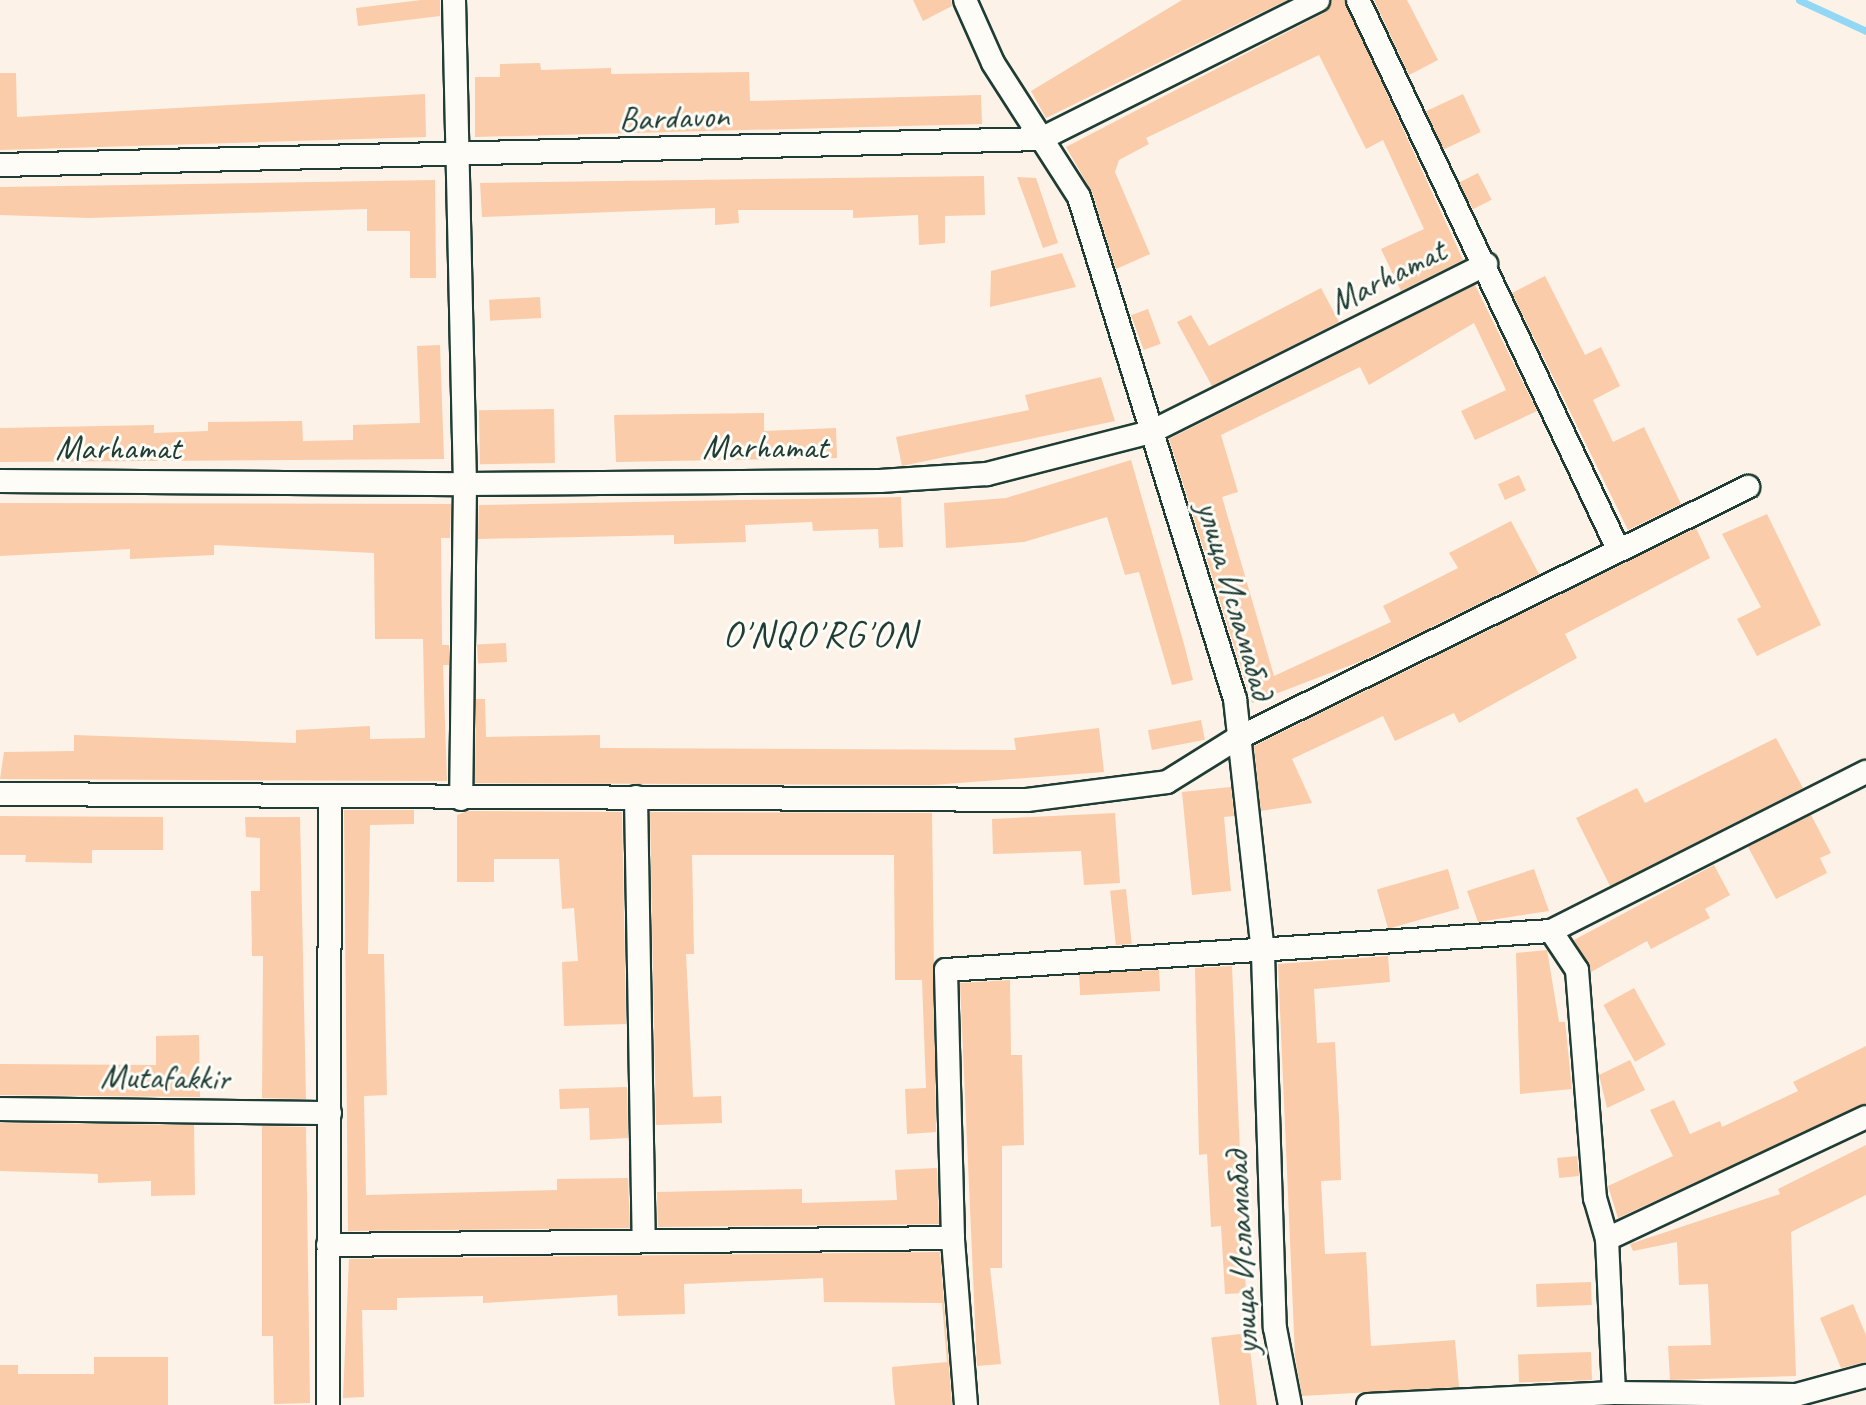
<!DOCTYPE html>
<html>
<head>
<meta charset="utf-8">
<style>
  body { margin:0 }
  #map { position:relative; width:1866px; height:1405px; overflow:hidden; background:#fcf2e7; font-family:Caveat,sans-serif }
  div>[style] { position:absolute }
  .stream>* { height:7px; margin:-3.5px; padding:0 3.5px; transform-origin:3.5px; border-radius:3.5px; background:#92d7f4 }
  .building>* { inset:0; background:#facca9; transform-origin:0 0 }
  .roads { filter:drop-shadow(2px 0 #1f3d34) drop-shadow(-2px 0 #1f3d34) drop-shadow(0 2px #1f3d34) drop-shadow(0 -2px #1f3d34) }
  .minor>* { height:22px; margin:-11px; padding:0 11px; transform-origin:11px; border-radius:11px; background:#fdfcf7 }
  span { translate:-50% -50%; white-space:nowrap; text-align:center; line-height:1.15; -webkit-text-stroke:6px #fdfcf7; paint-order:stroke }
  .street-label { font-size:34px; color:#1f3d34 }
  .quarter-label { font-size:38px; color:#1f3d34; letter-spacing:2px }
</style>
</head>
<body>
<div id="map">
  <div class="stream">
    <i style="left:1799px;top:0;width:74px;rotate:24.8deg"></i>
  </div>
  <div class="building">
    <i style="clip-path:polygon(421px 0,440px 0,440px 16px,358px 26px,356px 8px)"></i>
    <i style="clip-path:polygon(913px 0,951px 0,952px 6px,923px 21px)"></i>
    <i style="clip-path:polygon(1182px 0,1287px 0,1046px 118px,1031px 91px)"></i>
    <i style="clip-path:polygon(1332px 0,1344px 0,1463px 260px,1401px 291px,1381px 249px,1424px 229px,1383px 140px,1366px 149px,1319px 55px,1146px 138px,1149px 144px,1119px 160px,1115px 172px,1150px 254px,1116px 269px,1092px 192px,1066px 147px,1324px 13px)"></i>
    <i style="clip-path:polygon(1374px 0,1407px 0,1438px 60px,1409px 75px)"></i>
    <i style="clip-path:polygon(540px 63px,541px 70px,611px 68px,611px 74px,749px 72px,750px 101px,981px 95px,982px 124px,475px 137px,475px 77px,500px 77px,500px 64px)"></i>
    <i style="clip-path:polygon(0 73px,16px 73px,17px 117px,425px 94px,426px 137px,0 150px)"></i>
    <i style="left:1463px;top:94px;width:42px;height:41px;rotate:65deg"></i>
    <i style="left:1478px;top:173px;width:30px;height:21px;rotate:63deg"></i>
    <i style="clip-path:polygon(984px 176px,985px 215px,945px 216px,945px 243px,919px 245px,918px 215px,853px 218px,853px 210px,738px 210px,739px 223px,715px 225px,715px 208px,482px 217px,480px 183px)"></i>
    <i style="clip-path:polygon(1017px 177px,1036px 178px,1058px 243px,1043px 248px)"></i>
    <i style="clip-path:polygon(435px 180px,436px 278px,410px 278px,410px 231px,367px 231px,367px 209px,89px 218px,0 215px,0 187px)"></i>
    <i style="clip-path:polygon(1062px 253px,1076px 287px,990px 307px,991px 271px)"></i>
    <i style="clip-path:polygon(1545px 276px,1585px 355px,1601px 347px,1620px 386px,1593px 400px,1613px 442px,1644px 427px,1681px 504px,1628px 530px,1512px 293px)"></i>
    <i style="clip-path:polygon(1475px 285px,1537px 411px,1475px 440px,1461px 411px,1506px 390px,1474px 323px,1369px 385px,1360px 367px,1221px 435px,1238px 492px,1222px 497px,1274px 676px,1391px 622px,1383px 606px,1458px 568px,1449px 553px,1511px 521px,1539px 574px,1364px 660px,1252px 703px,1169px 439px)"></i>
    <i style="clip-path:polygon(1321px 288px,1339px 322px,1212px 386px,1177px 322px,1191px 315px,1209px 346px)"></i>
    <i style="left:540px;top:297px;width:21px;height:51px;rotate:87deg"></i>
    <i style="left:1148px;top:309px;width:37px;height:18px;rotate:70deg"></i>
    <i style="clip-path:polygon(440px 345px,444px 459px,0 462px,0 428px,154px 425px,154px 433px,208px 431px,208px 422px,302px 421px,303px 441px,353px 440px,353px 425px,420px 423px,417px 346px)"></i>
    <i style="clip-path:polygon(1101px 377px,1115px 421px,902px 466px,896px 437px,1029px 410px,1025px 395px)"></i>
    <i style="left:554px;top:409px;width:54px;height:75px;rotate:89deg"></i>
    <i style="clip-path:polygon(764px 413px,764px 431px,836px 428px,837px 458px,616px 462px,614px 415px)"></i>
    <i style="clip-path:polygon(1131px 460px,1184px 644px,1193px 680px,1172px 685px,1139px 572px,1125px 575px,1107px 517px,1024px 542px,946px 548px,944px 503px,1006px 498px)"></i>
    <i style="left:1519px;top:475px;width:17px;height:23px;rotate:66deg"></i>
    <i style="clip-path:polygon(901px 497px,903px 547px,879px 548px,878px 529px,813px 531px,812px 522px,745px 525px,746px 542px,674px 544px,674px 535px,478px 539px,479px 505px)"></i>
    <i style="clip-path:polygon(0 503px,451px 504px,450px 538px,441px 538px,442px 645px,449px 645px,449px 665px,443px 665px,447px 781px,0 779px,4px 752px,74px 751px,74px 735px,296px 743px,296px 730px,370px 726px,370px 739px,425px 738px,423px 639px,375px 639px,374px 553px,214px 545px,214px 555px,130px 559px,130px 549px,0 556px)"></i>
    <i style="clip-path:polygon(1767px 514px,1821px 625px,1757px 656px,1737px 619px,1761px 607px,1722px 534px)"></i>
    <i style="clip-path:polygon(1696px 528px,1710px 558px,1565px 634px,1577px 658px,1459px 723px,1454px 713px,1395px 741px,1383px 716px,1292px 759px,1312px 803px,1261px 811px,1254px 746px)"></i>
    <i style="left:506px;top:643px;width:19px;height:29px;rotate:87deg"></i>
    <i style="clip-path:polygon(476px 699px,485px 699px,486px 737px,600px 735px,600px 748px,1016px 750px,1014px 738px,1099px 728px,1104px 772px,932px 785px,475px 783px)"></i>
    <i style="left:1201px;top:720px;width:20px;height:54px;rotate:79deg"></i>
    <i style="clip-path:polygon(1776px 738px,1803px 788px,1610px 886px,1576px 818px,1637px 788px,1645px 803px)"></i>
    <i style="clip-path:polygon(1231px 787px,1234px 816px,1224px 817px,1231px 891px,1192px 895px,1182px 792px)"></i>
    <i style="clip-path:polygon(344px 810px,414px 810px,414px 824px,370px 825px,368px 954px,384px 954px,387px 1095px,364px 1096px,366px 1195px,557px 1190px,557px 1179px,628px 1178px,630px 1228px,348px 1231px)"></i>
    <i style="clip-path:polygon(468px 811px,622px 812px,626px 1024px,564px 1026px,562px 962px,578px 961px,574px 908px,562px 909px,559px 859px,494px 859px,494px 882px,457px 882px,457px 815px)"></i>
    <i style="clip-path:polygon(650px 812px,932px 813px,936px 1132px,907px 1134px,905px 1089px,926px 1088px,922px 980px,895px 980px,894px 855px,692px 855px,694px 954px,686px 954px,693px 1097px,721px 1096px,722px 1123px,656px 1125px)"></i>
    <i style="clip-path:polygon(1115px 813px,1120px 883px,1084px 885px,1081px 851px,993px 854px,992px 819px)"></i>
    <i style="clip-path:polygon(1811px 815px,1831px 853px,1820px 858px,1827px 873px,1776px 899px,1748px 847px)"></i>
    <i style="clip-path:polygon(0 816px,163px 817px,163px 850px,92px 850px,92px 863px,25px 862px,26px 855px,0 855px)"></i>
    <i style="clip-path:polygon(245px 817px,300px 817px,306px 1099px,262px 1098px,263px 956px,252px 956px,251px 891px,260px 891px,260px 838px,246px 837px)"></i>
    <i style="clip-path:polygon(1714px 865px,1730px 895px,1705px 909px,1710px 918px,1651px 949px,1647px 941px,1591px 972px,1574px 940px)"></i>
    <i style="left:1448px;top:869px;width:41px;height:74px;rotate:74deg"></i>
    <i style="clip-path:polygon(1534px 869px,1549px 911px,1478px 922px,1467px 891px)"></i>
    <i style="left:1126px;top:889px;width:55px;height:16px;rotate:84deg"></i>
    <i style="clip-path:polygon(1547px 950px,1559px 1022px,1565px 1022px,1572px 1089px,1520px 1094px,1516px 953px)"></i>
    <i style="clip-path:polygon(1388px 956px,1390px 982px,1314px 989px,1317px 1043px,1335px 1042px,1339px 1118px,1341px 1180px,1321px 1181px,1325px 1254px,1366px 1252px,1371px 1346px,1455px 1340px,1459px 1387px,1302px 1396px,1295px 1356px,1278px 964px)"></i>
    <i style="clip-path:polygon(1232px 966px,1246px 1293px,1225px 1294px,1221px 1226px,1211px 1227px,1207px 1154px,1199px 1155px,1195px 968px)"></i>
    <i style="left:1159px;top:970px;width:21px;height:80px;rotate:87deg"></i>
    <i style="clip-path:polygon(1010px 980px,1011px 1055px,1022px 1055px,1024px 1145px,1002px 1146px,1002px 1268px,990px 1268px,1001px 1364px,977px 1366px,960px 983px)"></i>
    <i style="left:1634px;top:988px;width:65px;height:35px;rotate:61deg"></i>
    <i style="clip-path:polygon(199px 1035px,200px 1097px,0 1095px,0 1064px,156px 1065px,156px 1036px)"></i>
    <i style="clip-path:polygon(1866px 1046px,1866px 1103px,1618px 1218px,1608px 1186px,1673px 1156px,1650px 1110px,1674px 1100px,1690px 1134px,1720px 1121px,1722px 1127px,1798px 1091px,1793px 1082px)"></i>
    <i style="clip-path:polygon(1630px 1060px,1645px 1090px,1607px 1108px,1599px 1075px)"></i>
    <i style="clip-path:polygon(627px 1087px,628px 1138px,590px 1140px,589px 1108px,560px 1109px,559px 1089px)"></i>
    <i style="clip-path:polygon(0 1123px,194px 1125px,195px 1195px,151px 1196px,151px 1181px,98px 1183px,98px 1174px,0 1171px)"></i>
    <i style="clip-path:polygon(262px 1126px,306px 1127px,310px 1403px,274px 1404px,273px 1336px,262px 1336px)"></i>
    <i style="clip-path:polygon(1866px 1145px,1866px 1195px,1791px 1232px,1796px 1376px,1670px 1380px,1668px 1346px,1711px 1345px,1708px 1284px,1679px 1285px,1677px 1242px,1633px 1251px,1630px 1244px,1780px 1194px,1778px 1189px)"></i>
    <i style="left:1577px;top:1156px;width:20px;height:20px;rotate:84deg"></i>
    <i style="clip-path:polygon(937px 1168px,939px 1224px,658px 1227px,657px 1192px,802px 1189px,802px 1203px,897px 1200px,895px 1170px)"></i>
    <i style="clip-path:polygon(940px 1252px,952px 1405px,895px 1405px,893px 1387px,892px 1367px,947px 1362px,942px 1303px,824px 1302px,823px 1278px,684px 1284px,685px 1314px,618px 1316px,617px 1295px,483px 1303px,483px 1296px,397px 1298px,397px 1310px,362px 1310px,364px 1397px,343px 1398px,349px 1259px)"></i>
    <i style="left:1591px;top:1282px;width:23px;height:55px;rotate:88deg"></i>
    <i style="clip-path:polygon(1853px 1304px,1866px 1335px,1866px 1362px,1841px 1368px,1820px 1318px)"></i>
    <i style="left:1248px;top:1333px;width:73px;height:37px;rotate:83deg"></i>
    <i style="left:1591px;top:1352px;width:28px;height:73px;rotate:88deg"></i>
    <i style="clip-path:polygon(94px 1357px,168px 1357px,168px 1405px,0 1405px,0 1365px,18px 1365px,18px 1374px,94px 1374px)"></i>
  </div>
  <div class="roads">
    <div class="minor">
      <i style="left:454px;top:0;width:484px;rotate:88.7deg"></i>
      <i style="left:465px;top:484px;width:315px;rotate:90.7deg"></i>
      <i style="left:965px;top:0;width:69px;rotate:66deg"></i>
      <i style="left:993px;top:63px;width:159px;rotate:57.3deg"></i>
      <i style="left:1079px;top:197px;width:526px;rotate:72.74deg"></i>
      <i style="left:1235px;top:699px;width:257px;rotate:83.7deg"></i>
      <i style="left:1263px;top:954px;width:374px;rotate:88.2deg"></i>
      <i style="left:1275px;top:1328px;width:78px;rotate:79deg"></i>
      <i style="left:1358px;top:0;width:607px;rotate:64.66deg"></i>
      <i style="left:0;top:165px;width:1041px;rotate:-1.43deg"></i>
      <i style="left:1041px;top:139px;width:310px;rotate:-26.6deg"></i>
      <i style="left:0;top:481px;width:465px;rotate:0.4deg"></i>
      <i style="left:465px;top:484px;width:415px;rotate:-0.4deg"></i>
      <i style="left:880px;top:481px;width:107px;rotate:-3.7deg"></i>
      <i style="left:987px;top:474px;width:169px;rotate:-14.4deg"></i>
      <i style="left:1151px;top:432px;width:375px;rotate:-26.6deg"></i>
      <i style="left:0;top:794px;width:1027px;rotate:0.33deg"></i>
      <i style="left:1027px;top:800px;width:141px;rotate:-7.3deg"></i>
      <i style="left:1167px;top:782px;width:81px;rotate:-31.9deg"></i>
      <i style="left:1236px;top:739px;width:571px;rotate:-26.21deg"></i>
      <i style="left:636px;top:797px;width:444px;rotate:89deg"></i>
      <i style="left:1551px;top:931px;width:47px;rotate:56.3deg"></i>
      <i style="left:1577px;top:970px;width:229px;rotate:85.5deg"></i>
      <i style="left:1595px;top:1198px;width:43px;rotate:73.7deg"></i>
      <i style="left:1607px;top:1239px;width:154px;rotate:87.4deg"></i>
      <i style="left:0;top:1109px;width:330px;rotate:0.7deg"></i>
      <i style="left:1607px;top:1239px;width:286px;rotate:-25.2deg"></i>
      <i style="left:328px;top:1245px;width:625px;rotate:-0.64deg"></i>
      <i style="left:328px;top:1405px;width:607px;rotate:-89.81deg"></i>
      <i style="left:966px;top:1405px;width:168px;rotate:-94.5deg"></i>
      <i style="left:953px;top:1238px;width:268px;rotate:-91.5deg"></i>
      <i style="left:946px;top:970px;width:606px;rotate:-3.69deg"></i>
      <i style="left:1551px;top:931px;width:353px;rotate:-26.8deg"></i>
      <i style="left:1368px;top:1405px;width:246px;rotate:-2.8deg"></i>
      <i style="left:1614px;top:1393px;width:182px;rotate:0.6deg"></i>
      <i style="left:1796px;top:1395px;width:73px;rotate:-15.2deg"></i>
    </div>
  </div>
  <div class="street-label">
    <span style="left:674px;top:117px;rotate:-2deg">Bardavon</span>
    <span style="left:1387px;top:276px;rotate:-27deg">Marhamat</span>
    <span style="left:765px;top:447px">Marhamat</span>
    <span style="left:118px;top:448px">Marhamat</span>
    <span style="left:1236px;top:600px;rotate:74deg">улица Исламабад</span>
    <span style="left:165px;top:1077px;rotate:1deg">Mutafakkir</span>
    <span style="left:1241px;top:1253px;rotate:-93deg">улица Исламабад</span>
  </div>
  <div class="quarter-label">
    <span style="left:820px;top:634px">O'NQO'RG'ON</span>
  </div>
</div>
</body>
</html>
